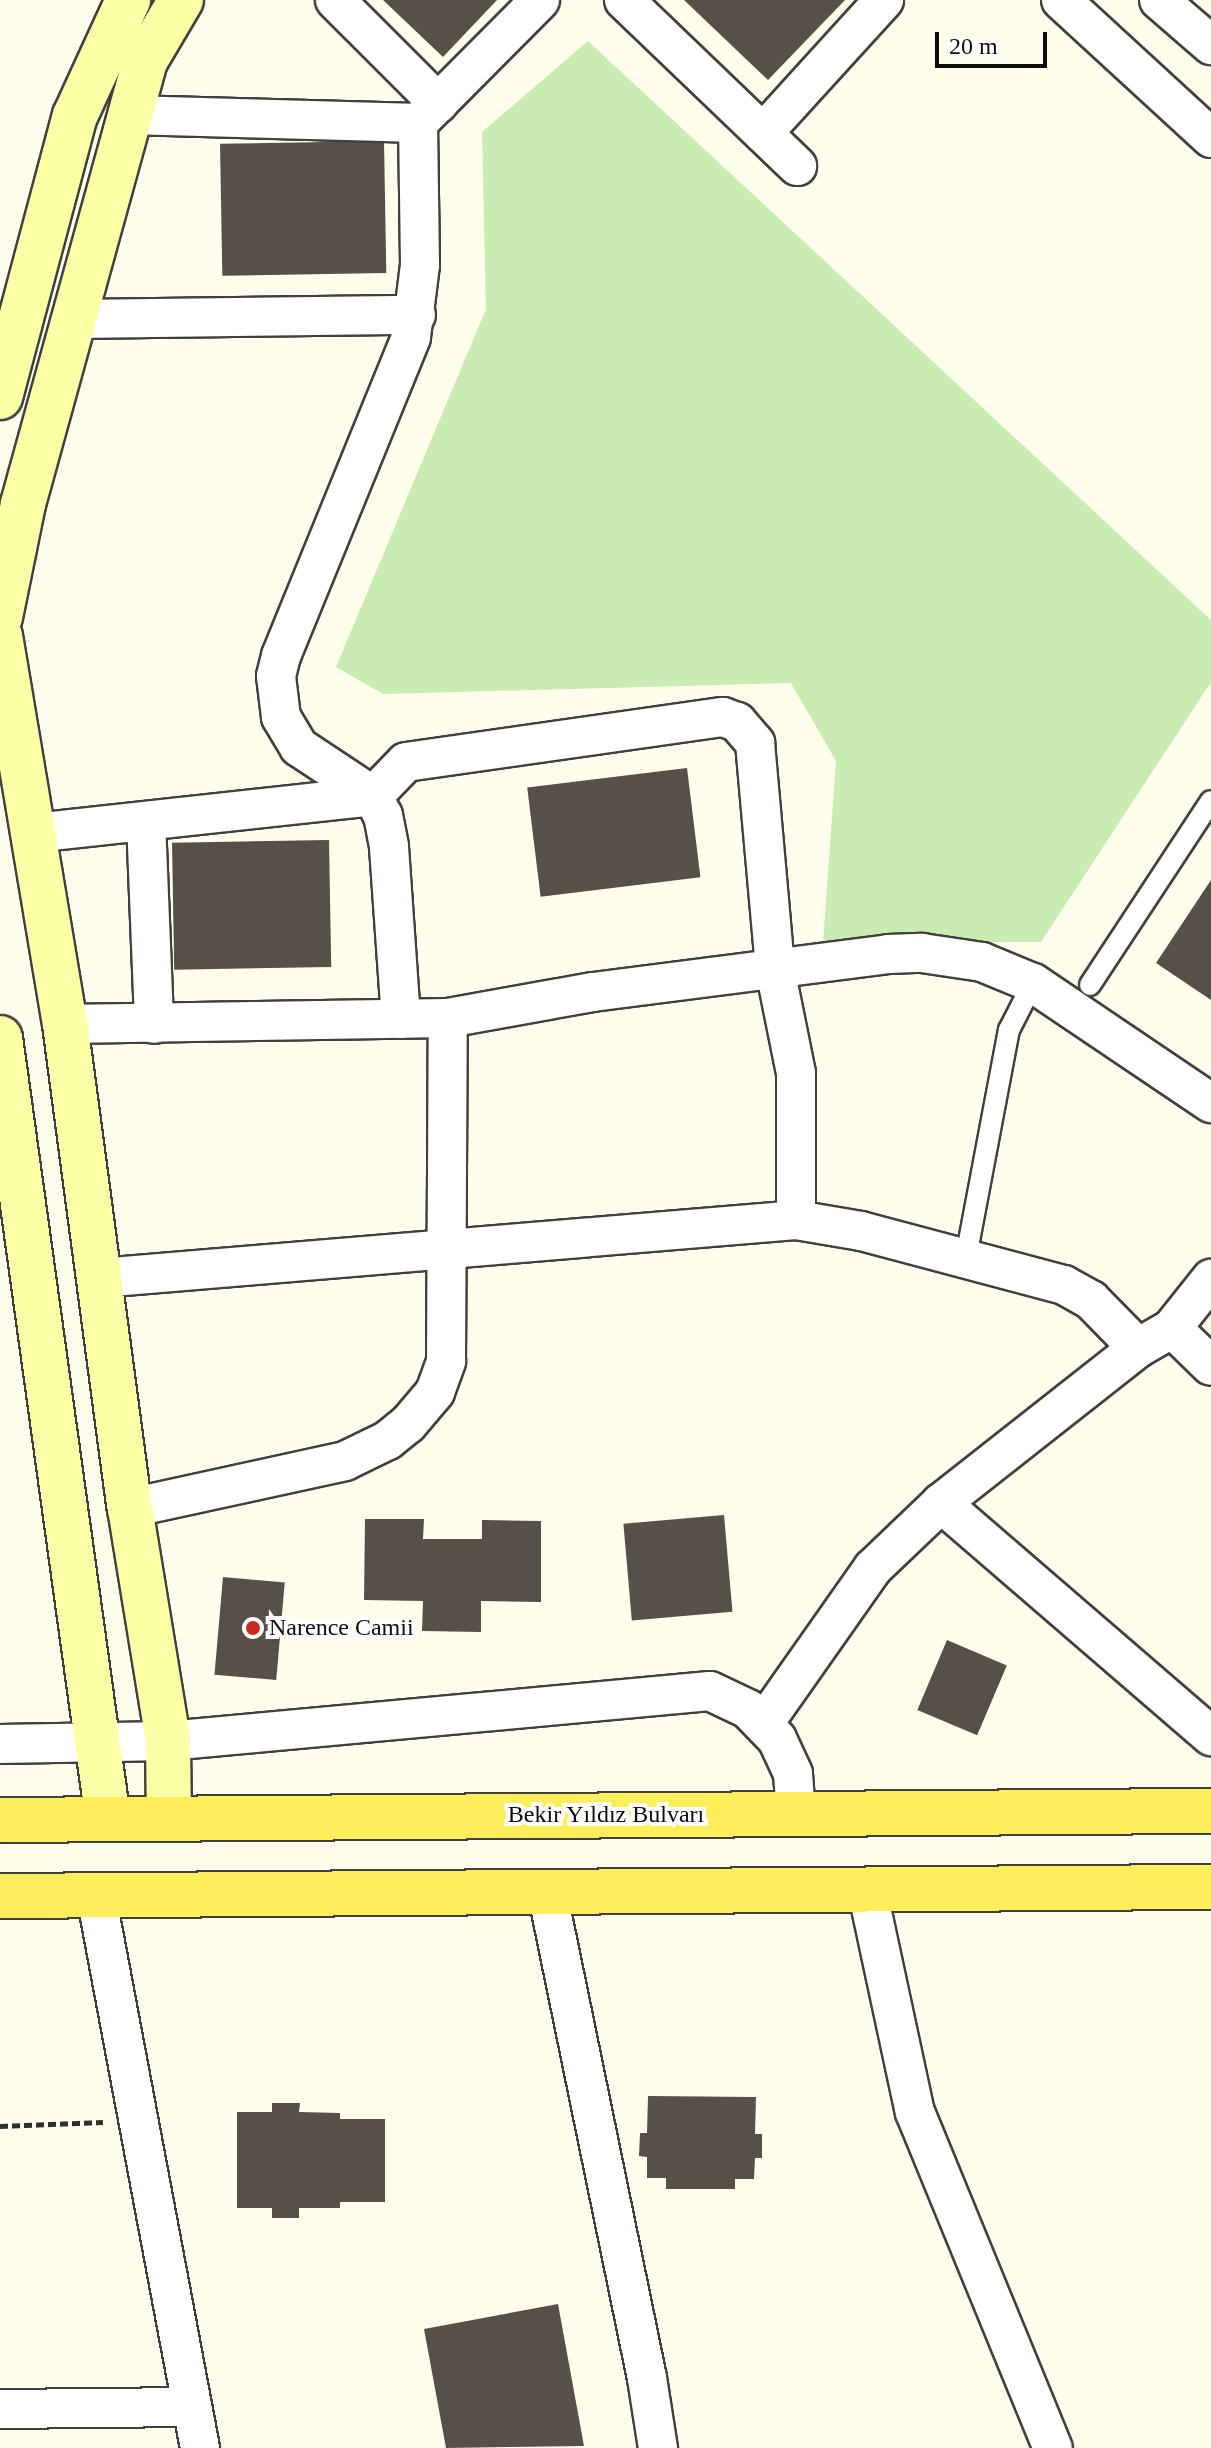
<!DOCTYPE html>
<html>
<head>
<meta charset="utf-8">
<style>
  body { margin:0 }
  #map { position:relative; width:1211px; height:2448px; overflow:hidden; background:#fffeec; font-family:Georgia,serif }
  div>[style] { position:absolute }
  .green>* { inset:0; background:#c9ecb3 }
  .building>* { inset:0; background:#565048; transform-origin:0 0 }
  .path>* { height:5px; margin-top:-2.5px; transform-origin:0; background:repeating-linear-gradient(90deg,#2f2f2f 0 8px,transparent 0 12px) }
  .roads { filter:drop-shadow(2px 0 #404040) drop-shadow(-2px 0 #404040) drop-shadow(0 2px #404040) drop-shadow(0 -2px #404040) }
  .lane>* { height:20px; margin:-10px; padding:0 10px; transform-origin:10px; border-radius:10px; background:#fff }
  .street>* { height:38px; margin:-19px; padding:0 19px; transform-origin:19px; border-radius:19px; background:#fff }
  .secondary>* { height:44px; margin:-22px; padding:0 22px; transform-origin:22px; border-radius:22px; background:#fdffa7 }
  .primary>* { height:44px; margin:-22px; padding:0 22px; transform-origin:22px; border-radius:22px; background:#ffee5c }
  .dots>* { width:22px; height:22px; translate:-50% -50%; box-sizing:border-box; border:4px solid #fff; border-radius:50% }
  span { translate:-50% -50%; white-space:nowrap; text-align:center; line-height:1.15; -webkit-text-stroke:8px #fff; paint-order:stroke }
  .poi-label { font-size:24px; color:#0d0d0d }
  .left { translate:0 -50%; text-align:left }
  .street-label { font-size:24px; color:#0d0d0d }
  .scale { position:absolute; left:935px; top:32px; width:112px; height:36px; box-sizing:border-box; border:4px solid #0d0d0d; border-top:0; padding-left:10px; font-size:24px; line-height:28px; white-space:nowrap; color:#0d0d0d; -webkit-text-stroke:6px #fff; paint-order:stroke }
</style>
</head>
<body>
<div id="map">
  <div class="green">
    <i style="clip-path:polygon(588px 41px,1211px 620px,1211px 682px,1041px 942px,823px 943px,836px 761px,791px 683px,383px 694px,336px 667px,486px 309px,482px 132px)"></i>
  </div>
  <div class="building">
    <i style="clip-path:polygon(383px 0,497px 0,443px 57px)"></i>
    <i style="clip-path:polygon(684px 0,845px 0,768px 80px)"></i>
    <i style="left:384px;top:141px;width:132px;height:164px;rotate:89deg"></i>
    <i style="left:687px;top:768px;width:110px;height:161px;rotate:83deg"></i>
    <i style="left:329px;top:840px;width:127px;height:157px;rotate:89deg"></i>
    <i style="clip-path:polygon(1211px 880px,1211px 1000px,1156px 963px)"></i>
    <i style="left:724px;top:1515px;width:97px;height:101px;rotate:85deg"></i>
    <i style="clip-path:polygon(365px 1519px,424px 1519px,423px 1539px,482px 1539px,482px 1520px,541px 1521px,541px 1602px,481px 1601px,481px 1632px,422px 1631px,423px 1601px,364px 1600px)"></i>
    <i style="left:223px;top:1577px;width:62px;height:98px;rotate:5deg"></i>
    <i style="left:947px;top:1640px;width:65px;height:76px;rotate:23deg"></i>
    <i style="clip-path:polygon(648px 2096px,756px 2097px,755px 2134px,762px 2134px,762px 2158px,755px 2158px,754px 2179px,735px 2179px,735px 2189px,666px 2189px,666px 2178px,647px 2178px,647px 2157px,639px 2156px,640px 2133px,647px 2133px)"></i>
    <i style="clip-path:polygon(272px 2103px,300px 2103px,299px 2112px,340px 2113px,340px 2119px,385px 2119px,385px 2202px,340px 2202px,340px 2208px,299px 2208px,299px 2218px,272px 2218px,272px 2208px,237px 2208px,237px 2112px,272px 2112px)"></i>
    <i style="clip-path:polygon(558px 2304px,584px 2446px,446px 2448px,424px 2329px)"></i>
  </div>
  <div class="path">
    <i style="left:0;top:2126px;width:103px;rotate:-2.2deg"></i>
  </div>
  <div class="roads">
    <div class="lane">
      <i style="left:1090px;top:985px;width:220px;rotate:-56.7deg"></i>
      <i style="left:966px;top:1257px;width:231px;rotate:-79.3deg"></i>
      <i style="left:1009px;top:1030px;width:53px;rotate:-62.9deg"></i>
    </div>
    <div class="street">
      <i style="left:335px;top:0;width:146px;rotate:45deg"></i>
      <i style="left:624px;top:0;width:240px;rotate:43.8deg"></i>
      <i style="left:1061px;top:0;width:204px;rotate:42.6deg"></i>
      <i style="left:1159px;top:0;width:69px;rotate:40.9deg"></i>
      <i style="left:130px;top:115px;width:288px;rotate:1.6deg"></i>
      <i style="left:763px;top:133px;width:180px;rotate:-47.7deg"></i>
      <i style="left:74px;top:319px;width:342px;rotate:-0.7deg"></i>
      <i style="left:146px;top:821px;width:203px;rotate:87.7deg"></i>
      <i style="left:33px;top:833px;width:342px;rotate:-6.2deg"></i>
      <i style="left:373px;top:796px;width:47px;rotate:-45.9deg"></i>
      <i style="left:406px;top:762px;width:320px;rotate:-8.1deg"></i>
      <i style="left:723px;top:717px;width:15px;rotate:20deg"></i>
      <i style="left:737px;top:722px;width:28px;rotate:49deg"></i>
      <i style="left:755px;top:743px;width:227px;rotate:84.9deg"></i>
      <i style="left:775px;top:969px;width:106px;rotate:78.6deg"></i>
      <i style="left:796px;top:1073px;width:147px;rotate:90deg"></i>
      <i style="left:401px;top:1019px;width:173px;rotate:-94deg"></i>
      <i style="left:389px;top:846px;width:31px;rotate:-101deg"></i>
      <i style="left:383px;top:816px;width:22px;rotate:-117deg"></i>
      <i style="left:373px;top:796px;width:89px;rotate:-146.5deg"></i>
      <i style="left:299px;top:747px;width:35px;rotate:-121deg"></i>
      <i style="left:281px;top:717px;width:41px;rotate:-97deg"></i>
      <i style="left:276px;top:676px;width:21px;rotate:-76deg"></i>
      <i style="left:281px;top:656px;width:344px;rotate:-67.8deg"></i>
      <i style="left:411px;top:337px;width:73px;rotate:-82.9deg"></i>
      <i style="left:420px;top:265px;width:142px;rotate:-90.8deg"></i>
      <i style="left:418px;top:123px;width:173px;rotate:-45.2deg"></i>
      <i style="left:65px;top:1024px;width:383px;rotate:-0.9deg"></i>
      <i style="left:448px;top:1018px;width:147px;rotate:-10.2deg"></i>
      <i style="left:593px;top:992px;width:297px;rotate:-7.3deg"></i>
      <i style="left:888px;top:954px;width:34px;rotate:-2deg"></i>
      <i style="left:922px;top:953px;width:61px;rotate:8.5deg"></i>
      <i style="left:982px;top:962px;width:55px;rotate:22.4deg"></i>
      <i style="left:1033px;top:983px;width:215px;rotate:34deg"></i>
      <i style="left:100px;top:1278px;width:698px;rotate:-4.76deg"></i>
      <i style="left:796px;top:1220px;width:66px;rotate:9.6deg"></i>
      <i style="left:861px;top:1231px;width:210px;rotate:14.9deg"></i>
      <i style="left:1064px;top:1285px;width:31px;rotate:29deg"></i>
      <i style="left:1091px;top:1300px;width:67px;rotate:45.6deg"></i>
      <i style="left:1172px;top:1328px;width:54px;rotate:44.3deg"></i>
      <i style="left:941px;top:1503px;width:357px;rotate:40.8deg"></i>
      <i style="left:130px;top:1508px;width:220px;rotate:-12.3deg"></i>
      <i style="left:345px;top:1461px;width:48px;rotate:-26deg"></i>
      <i style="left:388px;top:1440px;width:26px;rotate:-39deg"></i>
      <i style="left:408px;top:1424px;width:42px;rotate:-49.8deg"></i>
      <i style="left:435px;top:1392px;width:33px;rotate:-70deg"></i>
      <i style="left:446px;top:1361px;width:343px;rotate:-89.7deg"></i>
      <i style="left:764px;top:1723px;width:189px;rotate:-54.9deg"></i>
      <i style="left:873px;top:1568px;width:94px;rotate:-43.7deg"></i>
      <i style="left:941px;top:1503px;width:251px;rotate:-38.2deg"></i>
      <i style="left:1138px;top:1348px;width:39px;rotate:-30deg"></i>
      <i style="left:1172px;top:1328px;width:63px;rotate:-51.5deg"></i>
      <i style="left:0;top:1744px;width:168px;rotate:-1deg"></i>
      <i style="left:168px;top:1741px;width:544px;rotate:-5.27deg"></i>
      <i style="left:710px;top:1691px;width:42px;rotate:25.3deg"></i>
      <i style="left:748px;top:1709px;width:42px;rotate:46deg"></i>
      <i style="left:777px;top:1739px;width:38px;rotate:65deg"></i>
      <i style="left:793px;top:1774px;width:40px;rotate:85.7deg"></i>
      <i style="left:867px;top:1889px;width:228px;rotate:77.9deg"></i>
      <i style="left:915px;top:2112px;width:363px;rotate:67.7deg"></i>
      <i style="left:547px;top:1891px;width:497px;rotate:78.4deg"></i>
      <i style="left:647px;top:2378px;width:71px;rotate:81.1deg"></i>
      <i style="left:96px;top:1895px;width:563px;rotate:79.35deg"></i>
      <i style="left:0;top:2409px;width:192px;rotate:-0.6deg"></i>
    </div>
    <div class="secondary">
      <i style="left:0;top:397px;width:291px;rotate:-75.1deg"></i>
      <i style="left:75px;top:116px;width:128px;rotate:-65.4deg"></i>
      <i style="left:0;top:617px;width:115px;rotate:-78.5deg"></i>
      <i style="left:23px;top:504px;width:459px;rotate:-74.6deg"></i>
      <i style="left:145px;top:61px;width:71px;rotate:-59.5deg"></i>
      <i style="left:0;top:636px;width:393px;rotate:80.5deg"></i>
      <i style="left:65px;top:1024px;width:488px;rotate:82.4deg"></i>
      <i style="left:130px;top:1508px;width:236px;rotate:80.7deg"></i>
      <i style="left:168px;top:1741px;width:77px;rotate:89.3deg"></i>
      <i style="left:0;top:1038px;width:788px;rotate:82.13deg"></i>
    </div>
    <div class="primary">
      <i style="left:0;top:1820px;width:1211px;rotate:-0.43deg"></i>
      <i style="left:0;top:1896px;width:1211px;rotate:-0.43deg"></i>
    </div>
  </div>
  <div class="dots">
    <i style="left:253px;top:1628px;background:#c72a1a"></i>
  </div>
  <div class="poi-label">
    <span class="left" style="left:269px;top:1628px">Narence Camii</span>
  </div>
  <div class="street-label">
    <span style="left:606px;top:1815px">Bekir Yıldız Bulvarı</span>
  </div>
  <div class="scale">20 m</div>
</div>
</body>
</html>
